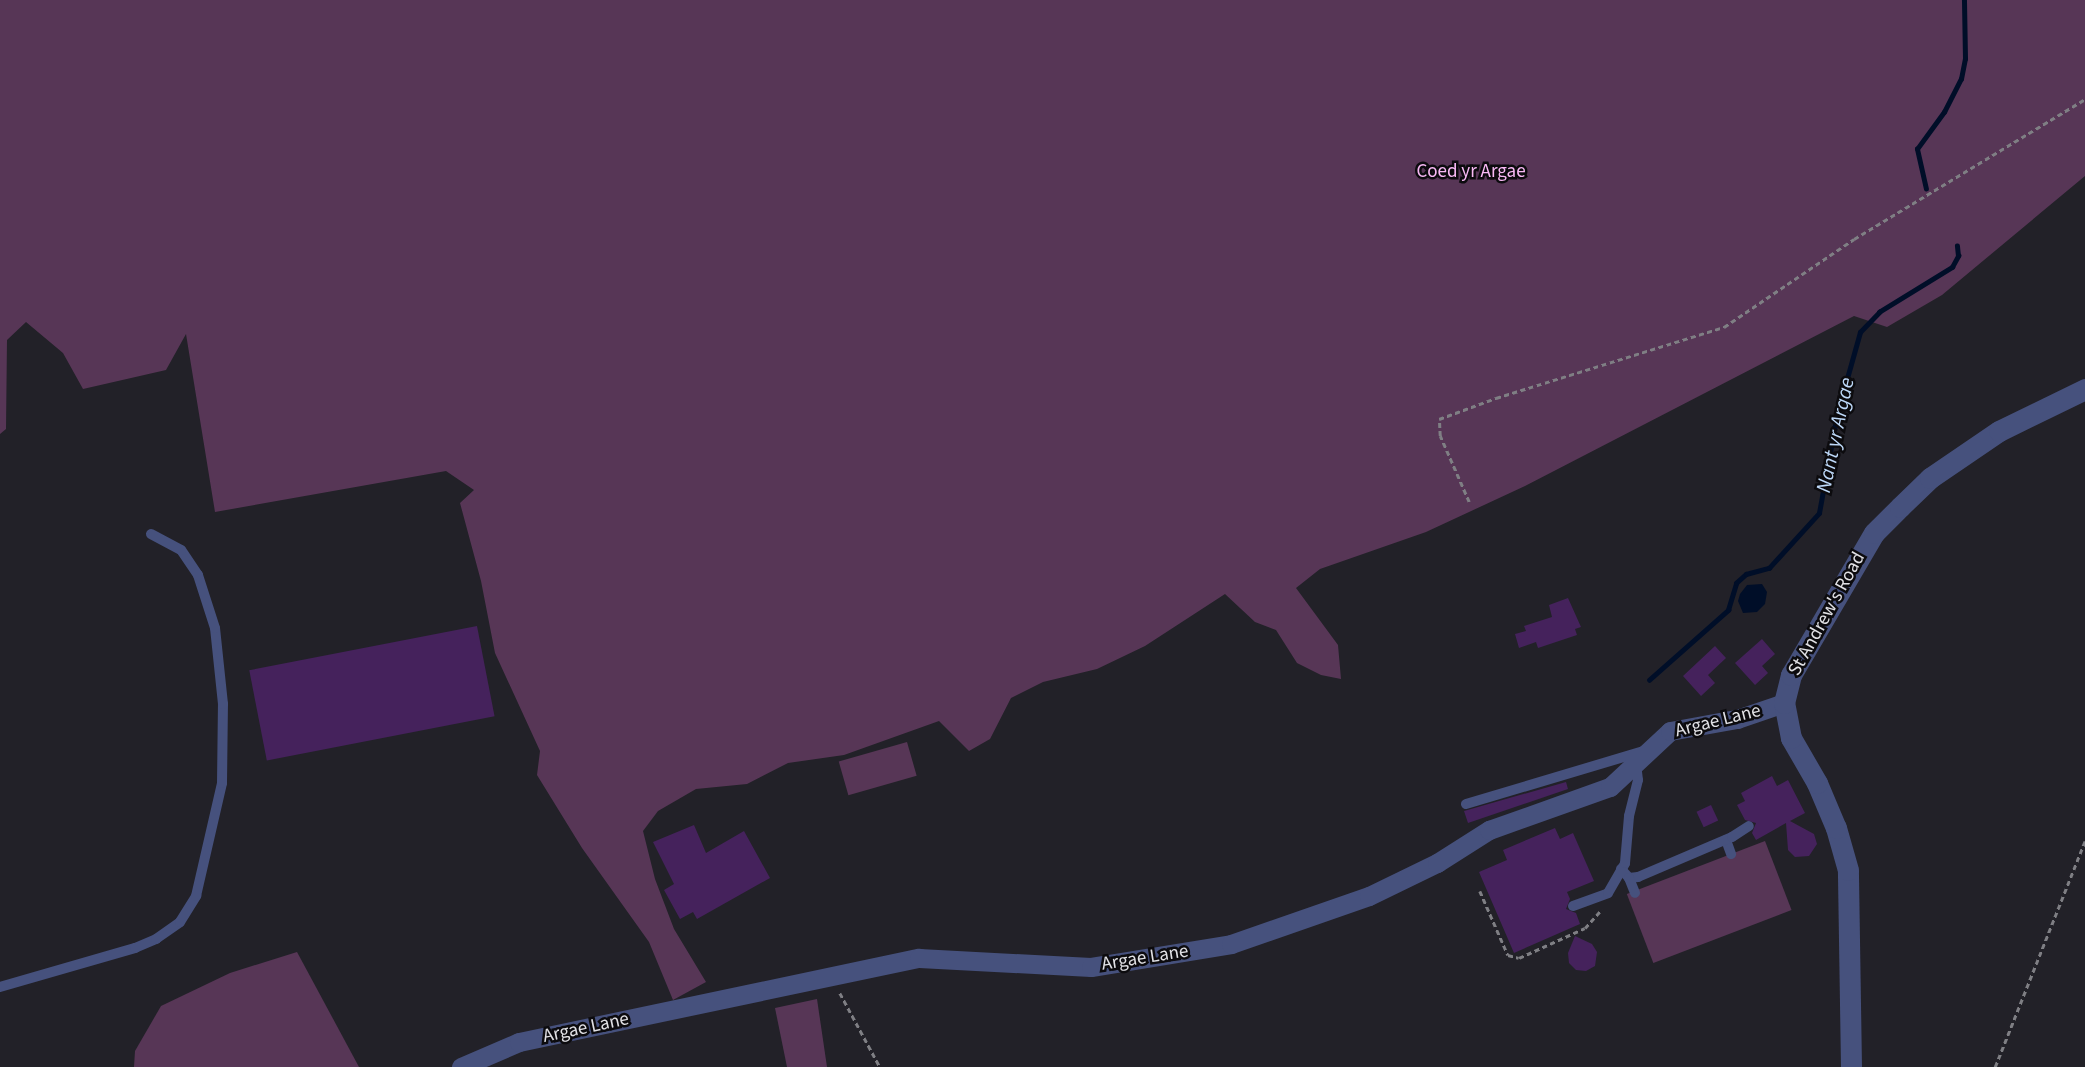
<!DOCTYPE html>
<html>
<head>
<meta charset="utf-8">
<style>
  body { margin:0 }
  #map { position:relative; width:2085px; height:1067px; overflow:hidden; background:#222128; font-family:"Source Sans 3",sans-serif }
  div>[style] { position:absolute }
  .green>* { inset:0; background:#573656; transform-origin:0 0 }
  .water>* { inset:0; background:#000e28 }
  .stream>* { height:4.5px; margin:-2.25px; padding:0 2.25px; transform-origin:2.25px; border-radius:2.25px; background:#000e28 }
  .building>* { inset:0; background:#45225c; transform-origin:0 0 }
  .path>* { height:2.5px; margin-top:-1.25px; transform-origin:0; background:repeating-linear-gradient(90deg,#7f7f84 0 5px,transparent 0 8.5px) }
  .service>* { height:10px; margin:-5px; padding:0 5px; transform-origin:5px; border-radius:5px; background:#46517d }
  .minor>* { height:19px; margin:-9.5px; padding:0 9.5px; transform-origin:9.5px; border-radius:9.5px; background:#46517d }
  .tertiary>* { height:21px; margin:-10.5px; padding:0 10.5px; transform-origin:10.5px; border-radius:10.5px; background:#46517d }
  span { translate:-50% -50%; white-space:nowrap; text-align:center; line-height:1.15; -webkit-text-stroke:5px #0c0b0e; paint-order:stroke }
  .park-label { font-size:19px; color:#f9b9f5 }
  .street-label { font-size:19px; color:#e1e1e5 }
  .water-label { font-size:21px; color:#bed9f9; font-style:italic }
</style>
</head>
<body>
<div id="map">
  <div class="green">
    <i style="clip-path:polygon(0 0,2085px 0,2085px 176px,1942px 295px,1887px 327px,1854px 316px,1525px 486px,1426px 532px,1320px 569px,1296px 588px,1338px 645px,1341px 679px,1321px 675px,1297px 663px,1276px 630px,1255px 622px,1225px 594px,1145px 646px,1097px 669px,1043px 682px,1011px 698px,990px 739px,969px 751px,939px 721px,844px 755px,788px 763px,747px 784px,696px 789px,658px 811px,643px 831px,655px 879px,674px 929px,706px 982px,673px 1000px,649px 942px,582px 848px,537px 775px,540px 751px,495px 653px,481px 581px,460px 503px,474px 490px,446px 471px,215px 512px,186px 334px,166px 370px,83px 389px,63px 353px,26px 322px,7px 340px,6px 429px,0 434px)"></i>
    <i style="left:907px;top:742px;width:35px;height:71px;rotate:74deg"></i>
    <i style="left:1765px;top:841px;width:74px;height:148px;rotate:69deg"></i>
    <i style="clip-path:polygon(297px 952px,359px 1067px,134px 1067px,135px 1051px,161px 1006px,230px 973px)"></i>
    <i style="clip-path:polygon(817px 999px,827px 1067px,787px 1067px,775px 1008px)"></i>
  </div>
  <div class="water">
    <i style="clip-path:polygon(1762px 584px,1767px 592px,1765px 604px,1757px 612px,1743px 613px,1738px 601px,1740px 594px,1747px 585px)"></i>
  </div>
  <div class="stream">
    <i style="left:1926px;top:189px;width:41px;rotate:-102.7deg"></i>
    <i style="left:1917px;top:149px;width:46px;rotate:-53.9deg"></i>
    <i style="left:1944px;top:112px;width:37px;rotate:-63deg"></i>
    <i style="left:1961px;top:79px;width:20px;rotate:-79deg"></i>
    <i style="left:1965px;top:59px;width:59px;rotate:-91deg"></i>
    <i style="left:1649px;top:680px;width:106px;rotate:-41.5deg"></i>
    <i style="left:1728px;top:610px;width:28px;rotate:-73deg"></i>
    <i style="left:1736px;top:583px;width:13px;rotate:-42deg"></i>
    <i style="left:1746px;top:574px;width:24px;rotate:-15deg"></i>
    <i style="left:1769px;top:568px;width:74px;rotate:-47.7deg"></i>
    <i style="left:1819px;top:513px;width:101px;rotate:-79.7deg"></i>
    <i style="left:1837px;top:414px;width:85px;rotate:-74.3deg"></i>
    <i style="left:1860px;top:332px;width:28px;rotate:-46deg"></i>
    <i style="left:1879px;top:312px;width:86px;rotate:-31.7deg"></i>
    <i style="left:1952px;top:267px;width:13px;rotate:-61deg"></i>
    <i style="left:1958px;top:256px;width:10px;rotate:-96deg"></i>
  </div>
  <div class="building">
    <i style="clip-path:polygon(1568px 598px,1581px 627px,1575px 629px,1577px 635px,1538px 648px,1536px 642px,1519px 648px,1515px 634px,1526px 631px,1524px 626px,1552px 617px,1549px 605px)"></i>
    <i style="left:477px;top:626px;width:92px;height:232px;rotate:79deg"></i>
    <i style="clip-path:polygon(1762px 639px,1775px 654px,1762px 666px,1768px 673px,1755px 685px,1735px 663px)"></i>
    <i style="clip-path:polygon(1715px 646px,1726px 658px,1708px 675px,1715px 683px,1701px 696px,1683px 676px)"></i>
    <i style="clip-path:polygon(1772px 776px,1777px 786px,1788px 780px,1805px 813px,1790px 821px,1814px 834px,1817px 844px,1809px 856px,1795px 857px,1788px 850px,1786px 823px,1756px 840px,1752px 833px,1756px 823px,1745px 820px,1737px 805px,1745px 801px,1741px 793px)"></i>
    <i style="clip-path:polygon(1566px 782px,1568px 789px,1468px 823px,1464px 811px)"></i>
    <i style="left:1711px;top:805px;width:17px;height:16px;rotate:65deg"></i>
    <i style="clip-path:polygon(694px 825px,706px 853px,744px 831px,770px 878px,697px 919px,693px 912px,680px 919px,664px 890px,674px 884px,653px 842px)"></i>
    <i style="clip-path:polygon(1555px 828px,1560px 839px,1573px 833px,1594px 881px,1567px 892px,1570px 899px,1566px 909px,1576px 913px,1580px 924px,1514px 953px,1479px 872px,1507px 860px,1503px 850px)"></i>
    <i style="clip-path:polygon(1575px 936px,1592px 944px,1597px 952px,1595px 966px,1586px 971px,1576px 970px,1569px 963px,1568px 953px)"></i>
  </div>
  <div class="path">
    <i style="left:1469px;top:502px;width:72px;rotate:-113.7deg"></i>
    <i style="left:1440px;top:436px;width:17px;rotate:-93deg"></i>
    <i style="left:1439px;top:419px;width:61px;rotate:-20.2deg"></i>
    <i style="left:1496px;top:398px;width:239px;rotate:-17.3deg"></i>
    <i style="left:1724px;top:327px;width:157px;rotate:-34.1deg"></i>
    <i style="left:1854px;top:239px;width:270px;rotate:-31.2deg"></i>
    <i style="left:1480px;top:891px;width:70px;rotate:66.4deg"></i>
    <i style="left:1508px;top:955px;width:11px;rotate:15deg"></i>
    <i style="left:1519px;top:958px;width:72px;rotate:-24.4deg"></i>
    <i style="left:1585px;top:928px;width:25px;rotate:-48deg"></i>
    <i style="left:840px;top:993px;width:84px;rotate:61.6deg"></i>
    <i style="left:1995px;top:1067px;width:243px;rotate:-68.3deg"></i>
  </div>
  <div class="service">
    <i style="left:1466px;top:804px;width:186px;rotate:-16.6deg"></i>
    <i style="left:1726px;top:840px;width:15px;rotate:70deg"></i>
    <i style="left:1621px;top:869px;width:12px;rotate:48deg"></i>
    <i style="left:1629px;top:878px;width:9px;rotate:-6deg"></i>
    <i style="left:1638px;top:877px;width:102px;rotate:-23.1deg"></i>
    <i style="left:1732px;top:837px;width:20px;rotate:-33deg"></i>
    <i style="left:1629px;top:878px;width:16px;rotate:68deg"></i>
    <i style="left:1573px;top:906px;width:37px;rotate:-20deg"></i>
    <i style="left:1608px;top:893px;width:34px;rotate:-60deg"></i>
    <i style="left:1625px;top:863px;width:47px;rotate:-85.1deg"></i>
    <i style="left:1629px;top:816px;width:37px;rotate:-76deg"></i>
    <i style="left:1638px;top:780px;width:17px;rotate:-97deg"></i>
    <i style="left:0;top:987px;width:141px;rotate:-16.1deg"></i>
    <i style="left:135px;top:948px;width:23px;rotate:-23deg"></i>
    <i style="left:156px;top:939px;width:29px;rotate:-35deg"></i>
    <i style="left:180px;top:922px;width:31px;rotate:-58deg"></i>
    <i style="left:196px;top:896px;width:116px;rotate:-77deg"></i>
    <i style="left:222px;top:783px;width:79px;rotate:-89.3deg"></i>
    <i style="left:223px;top:704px;width:76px;rotate:-96deg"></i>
    <i style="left:215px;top:628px;width:56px;rotate:-107.8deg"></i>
    <i style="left:198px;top:575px;width:30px;rotate:-124deg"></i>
    <i style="left:181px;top:550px;width:34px;rotate:-152deg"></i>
  </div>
  <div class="minor">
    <i style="left:461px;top:1067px;width:63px;rotate:-23.3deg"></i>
    <i style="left:519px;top:1042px;width:409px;rotate:-11.9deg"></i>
    <i style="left:919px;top:958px;width:172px;rotate:3deg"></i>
    <i style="left:1091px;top:967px;width:142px;rotate:-9.3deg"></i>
    <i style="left:1231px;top:944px;width:146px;rotate:-19.2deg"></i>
    <i style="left:1369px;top:896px;width:76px;rotate:-25.9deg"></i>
    <i style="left:1437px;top:863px;width:62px;rotate:-32.4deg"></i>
    <i style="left:1489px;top:830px;width:128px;rotate:-19.6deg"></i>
    <i style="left:1610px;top:787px;width:82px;rotate:-43deg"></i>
    <i style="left:1670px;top:731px;width:68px;rotate:-10.2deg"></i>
    <i style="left:1737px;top:719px;width:50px;rotate:-18.8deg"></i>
  </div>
  <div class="tertiary">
    <i style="left:1851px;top:1067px;width:197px;rotate:-90.9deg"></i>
    <i style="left:1848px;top:870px;width:44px;rotate:-105.9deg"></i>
    <i style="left:1836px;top:828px;width:49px;rotate:-112.9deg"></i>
    <i style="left:1817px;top:783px;width:52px;rotate:-120deg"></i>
    <i style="left:1791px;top:738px;width:36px;rotate:-101deg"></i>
    <i style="left:1784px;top:703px;width:29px;rotate:-76deg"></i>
    <i style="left:1791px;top:675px;width:164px;rotate:-59.7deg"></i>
    <i style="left:1874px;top:533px;width:37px;rotate:-45deg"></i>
    <i style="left:1900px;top:507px;width:42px;rotate:-44deg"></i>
    <i style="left:1930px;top:478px;width:83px;rotate:-34.3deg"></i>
    <i style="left:1999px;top:431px;width:96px;rotate:-26deg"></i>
  </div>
  <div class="park-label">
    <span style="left:1471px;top:172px">Coed yr Argae</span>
  </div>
  <div class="street-label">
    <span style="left:1827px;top:614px;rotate:-61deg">St Andrew's Road</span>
    <span style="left:1718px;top:721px;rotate:-14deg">Argae Lane</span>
    <span style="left:1145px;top:958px;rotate:-9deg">Argae Lane</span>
    <span style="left:586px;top:1028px;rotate:-12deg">Argae Lane</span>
  </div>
  <div class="water-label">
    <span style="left:1835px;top:435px;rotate:-78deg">Nant yr Argae</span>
  </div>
</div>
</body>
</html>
